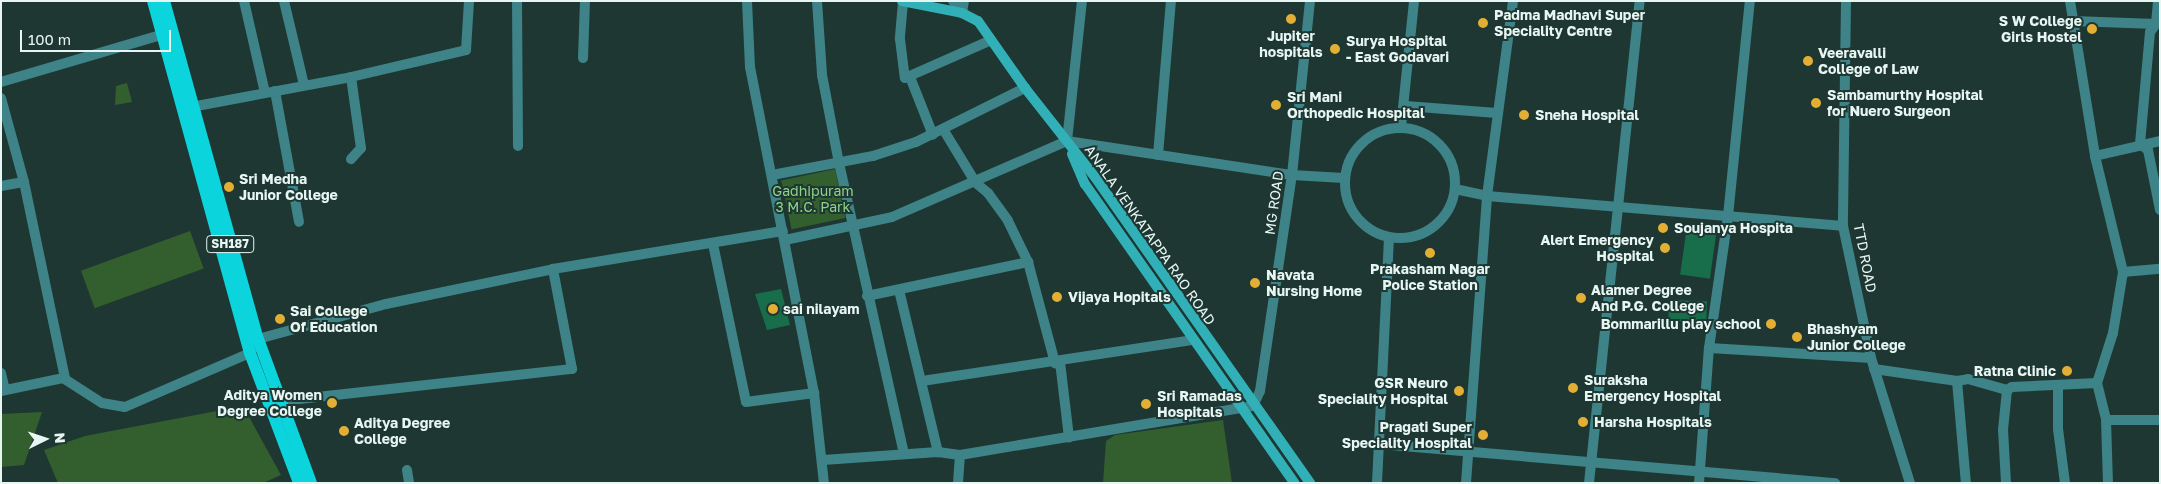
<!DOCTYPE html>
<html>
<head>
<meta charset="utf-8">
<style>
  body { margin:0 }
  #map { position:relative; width:2161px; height:484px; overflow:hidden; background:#1e3732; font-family:"Golos Text",sans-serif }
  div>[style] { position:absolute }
  .green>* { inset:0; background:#335f2f; transform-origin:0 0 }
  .building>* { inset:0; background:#186e4b; transform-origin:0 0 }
  .minor>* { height:10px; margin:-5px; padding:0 5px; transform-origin:5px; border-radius:5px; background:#3d8387 }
  .minor>.ring { margin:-5px; padding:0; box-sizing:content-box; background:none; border:10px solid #3d8387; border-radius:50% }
  .tertiary>* { height:10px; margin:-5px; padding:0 5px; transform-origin:5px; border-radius:5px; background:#3d8387 }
  .secondary>* { height:10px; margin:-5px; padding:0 5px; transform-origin:5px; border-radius:5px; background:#31b1b7 }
  .primary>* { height:12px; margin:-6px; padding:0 6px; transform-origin:6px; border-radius:6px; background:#0bd4dc }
  .dots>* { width:14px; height:14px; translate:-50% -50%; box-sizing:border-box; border:2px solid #1e3732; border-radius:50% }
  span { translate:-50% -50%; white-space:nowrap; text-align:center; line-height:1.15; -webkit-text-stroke:4px #1e3732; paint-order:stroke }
  .shield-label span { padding:1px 4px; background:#1e3732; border:1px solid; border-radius:4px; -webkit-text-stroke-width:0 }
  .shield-label { font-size:12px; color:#e7f6f3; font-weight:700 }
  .poi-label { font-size:14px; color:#e7f6f3; font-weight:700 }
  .left { translate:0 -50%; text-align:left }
  .right { translate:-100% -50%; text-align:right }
  .park-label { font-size:14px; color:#8ed487 }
  .street-label { font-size:14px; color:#e7f6f3 }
  .frame { position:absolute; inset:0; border:2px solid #e7f6f3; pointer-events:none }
  .north { position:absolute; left:20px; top:414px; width:50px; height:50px; -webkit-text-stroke:4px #1e3732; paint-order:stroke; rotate:86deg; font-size:14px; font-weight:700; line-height:20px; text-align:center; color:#e7f6f3 }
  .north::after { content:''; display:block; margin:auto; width:18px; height:22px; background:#e7f6f3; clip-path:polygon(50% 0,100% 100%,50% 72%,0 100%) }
  .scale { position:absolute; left:20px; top:30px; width:151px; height:22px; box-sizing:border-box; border:2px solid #e7f6f3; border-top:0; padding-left:6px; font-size:15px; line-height:18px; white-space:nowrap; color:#e7f6f3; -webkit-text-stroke:4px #1e3732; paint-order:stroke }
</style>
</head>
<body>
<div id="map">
  <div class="green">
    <i style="clip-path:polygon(127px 83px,132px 102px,115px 105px,116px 86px)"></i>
    <i style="left:835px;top:169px;width:50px;height:55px;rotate:78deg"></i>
    <i style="left:190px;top:231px;width:40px;height:116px;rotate:70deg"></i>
    <i style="clip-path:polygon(243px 406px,281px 475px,263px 483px,58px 483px,44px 450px,85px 436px)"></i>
    <i style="clip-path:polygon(42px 412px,24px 465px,1px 467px,1px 414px)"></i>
    <i style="clip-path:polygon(1223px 420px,1232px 483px,1103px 483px,1106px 441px,1115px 435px)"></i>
  </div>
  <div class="building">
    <i style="left:1687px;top:226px;width:30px;height:49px;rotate:8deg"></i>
    <i style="clip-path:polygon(781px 289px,790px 325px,767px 330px,755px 294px)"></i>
    <i style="left:1669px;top:300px;width:38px;height:21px;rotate:2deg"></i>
  </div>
  <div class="minor">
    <i style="left:244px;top:1px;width:94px;rotate:77.1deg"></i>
    <i style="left:284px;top:1px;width:86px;rotate:76.6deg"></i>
    <i style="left:517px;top:1px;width:145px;rotate:89.6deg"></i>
    <i style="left:747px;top:1px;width:66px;rotate:87.4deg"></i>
    <i style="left:750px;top:67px;width:332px;rotate:78.9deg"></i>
    <i style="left:814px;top:393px;width:91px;rotate:83.7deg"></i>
    <i style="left:817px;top:1px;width:74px;rotate:86.1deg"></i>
    <i style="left:822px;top:75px;width:90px;rotate:79.1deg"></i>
    <i style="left:839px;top:163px;width:298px;rotate:77.4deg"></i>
    <i style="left:953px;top:1px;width:15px;rotate:53deg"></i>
    <i style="left:2070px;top:1px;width:157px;rotate:80.8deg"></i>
    <i style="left:2095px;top:156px;width:119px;rotate:76.4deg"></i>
    <i style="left:2123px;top:272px;width:62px;rotate:99.3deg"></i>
    <i style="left:2113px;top:333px;width:52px;rotate:107.7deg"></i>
    <i style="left:2097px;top:383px;width:38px;rotate:76deg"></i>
    <i style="left:2106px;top:420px;width:63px;rotate:88.2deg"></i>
    <i style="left:903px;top:2px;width:37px;rotate:95deg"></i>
    <i style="left:900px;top:39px;width:39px;rotate:83deg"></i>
    <i style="left:905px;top:78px;width:94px;rotate:-23.8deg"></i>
    <i style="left:2073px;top:21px;width:83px;rotate:2.1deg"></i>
    <i style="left:2156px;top:24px;width:23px;rotate:-85deg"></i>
    <i style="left:2156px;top:24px;width:10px;rotate:127deg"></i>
    <i style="left:2150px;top:32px;width:112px;rotate:95.1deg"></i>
    <i style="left:2140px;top:144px;width:10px;rotate:37deg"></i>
    <i style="left:2148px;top:150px;width:61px;rotate:78.7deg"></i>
    <i style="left:583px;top:58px;width:57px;rotate:-88deg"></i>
    <i style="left:351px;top:77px;width:72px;rotate:82deg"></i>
    <i style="left:361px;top:148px;width:15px;rotate:132deg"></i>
    <i style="left:910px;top:77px;width:62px;rotate:68.4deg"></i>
    <i style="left:1px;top:82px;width:167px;rotate:-16.4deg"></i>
    <i style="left:275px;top:91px;width:133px;rotate:79.6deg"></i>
    <i style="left:1px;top:98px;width:87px;rotate:74.7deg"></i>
    <i style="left:24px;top:182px;width:201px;rotate:78.2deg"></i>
    <i style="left:1406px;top:106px;width:91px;rotate:4.4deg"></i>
    <i style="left:186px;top:108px;width:168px;rotate:-10.6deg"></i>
    <i style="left:351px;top:77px;width:118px;rotate:-13.2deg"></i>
    <i style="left:466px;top:50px;width:49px;rotate:-86.5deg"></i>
    <i style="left:1401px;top:127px;width:127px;rotate:-84.1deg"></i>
    <i class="ring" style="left:1345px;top:128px;width:100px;height:100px"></i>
    <i style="left:943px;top:129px;width:63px;rotate:58.6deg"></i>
    <i style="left:976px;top:183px;width:16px;rotate:40deg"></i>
    <i style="left:988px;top:193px;width:34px;rotate:54deg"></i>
    <i style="left:1008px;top:221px;width:46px;rotate:64deg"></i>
    <i style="left:1028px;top:262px;width:105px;rotate:75deg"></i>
    <i style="left:1067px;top:141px;width:141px;rotate:-83.9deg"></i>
    <i style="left:1158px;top:155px;width:155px;rotate:-85.2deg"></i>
    <i style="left:2095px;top:156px;width:67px;rotate:-13deg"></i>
    <i style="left:772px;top:175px;width:103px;rotate:-10.7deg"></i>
    <i style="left:873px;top:156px;width:45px;rotate:-18deg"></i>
    <i style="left:916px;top:142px;width:122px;rotate:-26.4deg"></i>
    <i style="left:1px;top:186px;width:23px;rotate:-10deg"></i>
    <i style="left:1455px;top:189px;width:33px;rotate:12deg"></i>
    <i style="left:1487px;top:196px;width:357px;rotate:4.8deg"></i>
    <i style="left:785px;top:240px;width:109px;rotate:-12.1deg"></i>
    <i style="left:892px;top:217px;width:191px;rotate:-23.5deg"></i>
    <i style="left:1067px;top:141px;width:228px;rotate:8.6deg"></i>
    <i style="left:1292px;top:175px;width:52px;rotate:3.3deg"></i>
    <i style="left:713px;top:244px;width:161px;rotate:78.2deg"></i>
    <i style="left:746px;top:402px;width:69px;rotate:-7.5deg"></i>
    <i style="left:2123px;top:272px;width:37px;rotate:-5deg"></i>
    <i style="left:899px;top:290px;width:167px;rotate:76.5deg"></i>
    <i style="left:867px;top:296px;width:165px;rotate:-11.9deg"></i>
    <i style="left:1709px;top:348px;width:162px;rotate:3.5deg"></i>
    <i style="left:1060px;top:362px;width:76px;rotate:83.2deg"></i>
    <i style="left:1874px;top:369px;width:84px;rotate:8.2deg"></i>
    <i style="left:1957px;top:381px;width:11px;rotate:-10deg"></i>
    <i style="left:1968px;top:379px;width:41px;rotate:15.8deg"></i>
    <i style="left:1px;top:373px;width:17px;rotate:77deg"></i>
    <i style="left:922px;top:381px;width:273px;rotate:-8.6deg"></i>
    <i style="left:1957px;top:381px;width:102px;rotate:85deg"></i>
    <i style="left:2058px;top:385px;width:44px;rotate:90deg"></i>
    <i style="left:2058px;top:429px;width:54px;rotate:82.6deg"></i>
    <i style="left:1px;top:391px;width:63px;rotate:-11.8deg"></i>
    <i style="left:63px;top:378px;width:46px;rotate:32.7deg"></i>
    <i style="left:102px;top:403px;width:23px;rotate:10deg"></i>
    <i style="left:125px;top:407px;width:136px;rotate:-23.4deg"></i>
    <i style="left:250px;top:353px;width:16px;rotate:-60deg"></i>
    <i style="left:258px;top:339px;width:133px;rotate:-15.3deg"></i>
    <i style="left:386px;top:304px;width:171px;rotate:-11.8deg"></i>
    <i style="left:553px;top:269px;width:233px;rotate:-9.4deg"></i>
    <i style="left:281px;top:401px;width:293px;rotate:-6.3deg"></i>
    <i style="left:572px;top:369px;width:102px;rotate:-100.8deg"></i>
    <i style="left:2106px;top:420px;width:54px"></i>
    <i style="left:1379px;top:444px;width:458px;rotate:4.9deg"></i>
    <i style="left:823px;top:460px;width:115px;rotate:-4deg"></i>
    <i style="left:938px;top:452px;width:22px;rotate:8deg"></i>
    <i style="left:960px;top:455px;width:297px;rotate:-9.5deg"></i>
    <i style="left:1253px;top:406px;width:17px;rotate:-65deg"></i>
    <i style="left:1260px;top:391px;width:218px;rotate:-81.6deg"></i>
    <i style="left:1292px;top:175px;width:175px;rotate:-84.1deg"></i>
    <i style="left:407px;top:470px;width:13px;rotate:81deg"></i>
    <i style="left:958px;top:483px;width:28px;rotate:-86deg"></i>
    <i style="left:1377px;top:483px;width:244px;rotate:-87.2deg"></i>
    <i style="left:1466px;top:483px;width:288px;rotate:-85.8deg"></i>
    <i style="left:1487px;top:196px;width:197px;rotate:-82.4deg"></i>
    <i style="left:1589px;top:483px;width:485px;rotate:-84deg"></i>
    <i style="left:1699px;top:483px;width:135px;rotate:-85.8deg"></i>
    <i style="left:1709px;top:348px;width:133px;rotate:-81.8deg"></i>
    <i style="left:1728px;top:216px;width:216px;rotate:-84.2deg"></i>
    <i style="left:2006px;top:483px;width:53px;rotate:-93.2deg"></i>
    <i style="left:2003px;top:430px;width:40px;rotate:-84.3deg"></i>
    <i style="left:2007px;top:390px;width:6px;rotate:-31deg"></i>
    <i style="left:2012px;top:387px;width:85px;rotate:-2.7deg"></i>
  </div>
  <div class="tertiary">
    <i style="left:1846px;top:1px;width:225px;rotate:90.8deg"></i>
    <i style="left:1843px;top:226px;width:135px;rotate:78deg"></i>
    <i style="left:1871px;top:358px;width:131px;rotate:72.7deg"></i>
    <i style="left:962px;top:13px;width:12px;rotate:-81deg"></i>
  </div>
  <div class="secondary">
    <i style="left:902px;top:1px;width:61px;rotate:11.3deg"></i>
    <i style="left:962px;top:13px;width:18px;rotate:27deg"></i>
    <i style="left:978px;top:21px;width:82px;rotate:55deg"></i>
    <i style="left:1025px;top:88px;width:113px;rotate:51.8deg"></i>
    <i style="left:1095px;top:177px;width:374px;rotate:54.9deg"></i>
    <i style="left:1072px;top:154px;width:33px;rotate:67deg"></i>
    <i style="left:1085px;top:184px;width:365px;rotate:55deg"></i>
  </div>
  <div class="primary">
    <i style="left:153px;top:1px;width:365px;rotate:74.6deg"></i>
    <i style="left:250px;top:353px;width:139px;rotate:69.3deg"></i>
    <i style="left:164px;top:1px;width:351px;rotate:74.5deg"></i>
    <i style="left:258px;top:339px;width:153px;rotate:69.8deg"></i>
  </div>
  <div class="dots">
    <i style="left:1291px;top:19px;background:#e2af34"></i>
    <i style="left:1483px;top:23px;background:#e2af34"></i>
    <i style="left:2092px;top:29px;background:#e2af34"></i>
    <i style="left:1335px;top:49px;background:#e2af34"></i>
    <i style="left:1808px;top:61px;background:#e2af34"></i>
    <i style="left:1816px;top:103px;background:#e2af34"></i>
    <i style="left:1276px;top:105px;background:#e2af34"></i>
    <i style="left:1524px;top:115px;background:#e2af34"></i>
    <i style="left:229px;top:187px;background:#e2af34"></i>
    <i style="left:1663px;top:228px;background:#e2af34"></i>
    <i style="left:1665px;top:248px;background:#e2af34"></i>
    <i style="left:1430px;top:253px;background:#e2af34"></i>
    <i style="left:1255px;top:283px;background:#e2af34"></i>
    <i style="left:1057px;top:297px;background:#e2af34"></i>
    <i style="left:1581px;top:298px;background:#e2af34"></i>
    <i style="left:773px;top:309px;background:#e2af34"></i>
    <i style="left:280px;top:319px;background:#e2af34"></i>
    <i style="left:1771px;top:324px;background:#e2af34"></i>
    <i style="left:1797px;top:337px;background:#e2af34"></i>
    <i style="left:2067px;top:371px;background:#e2af34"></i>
    <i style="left:1573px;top:388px;background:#e2af34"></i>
    <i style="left:1459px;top:391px;background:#e2af34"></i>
    <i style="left:332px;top:403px;background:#e2af34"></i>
    <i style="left:1146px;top:404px;background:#e2af34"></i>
    <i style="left:1583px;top:422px;background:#e2af34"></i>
    <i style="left:344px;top:431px;background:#e2af34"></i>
    <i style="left:1483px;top:435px;background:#e2af34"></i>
  </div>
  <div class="shield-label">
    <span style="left:230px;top:244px">SH187</span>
  </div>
  <div class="poi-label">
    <span class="left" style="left:1494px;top:23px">Padma Madhavi Super<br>Speciality Centre</span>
    <span class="right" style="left:2082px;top:29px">S W College<br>Girls Hostel</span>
    <span style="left:1291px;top:44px">Jupiter<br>hospitals</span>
    <span class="left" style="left:1346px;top:49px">Surya Hospital<br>- East Godavari</span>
    <span class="left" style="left:1818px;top:61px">Veeravalli<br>College of Law</span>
    <span class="left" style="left:1827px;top:103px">Sambamurthy Hospital<br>for Nuero Surgeon</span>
    <span class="left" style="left:1287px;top:105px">Sri Mani<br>Orthopedic Hospital</span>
    <span class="left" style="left:1535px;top:115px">Sneha Hospital</span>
    <span class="left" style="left:239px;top:187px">Sri Medha<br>Junior College</span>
    <span class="left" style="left:1674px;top:228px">Soujanya Hospita</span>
    <span class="right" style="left:1654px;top:248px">Alert Emergency<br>Hospital</span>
    <span style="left:1430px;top:277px">Prakasham Nagar<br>Police Station</span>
    <span class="left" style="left:1266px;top:283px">Navata<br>Nursing Home</span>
    <span class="left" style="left:1591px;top:298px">Alamer Degree<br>And P.G. College</span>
    <span class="left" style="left:1068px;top:297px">Vijaya Hopitals</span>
    <span class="left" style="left:783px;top:309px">sai nilayam</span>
    <span class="left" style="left:290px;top:319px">Sai College<br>Of Education</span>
    <span class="right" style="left:1761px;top:324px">Bommarillu play school</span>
    <span class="left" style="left:1807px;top:337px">Bhashyam<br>Junior College</span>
    <span class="right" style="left:2056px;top:371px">Ratna Clinic</span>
    <span class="left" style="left:1584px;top:388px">Suraksha<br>Emergency Hospital</span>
    <span class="right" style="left:1448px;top:391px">GSR Neuro<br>Speciality Hospital</span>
    <span class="right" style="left:322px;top:403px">Aditya Women<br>Degree College</span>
    <span class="left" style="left:1157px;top:404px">Sri Ramadas<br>Hospitals</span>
    <span class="left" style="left:1594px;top:422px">Harsha Hospitals</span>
    <span class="left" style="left:354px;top:431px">Aditya Degree<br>College</span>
    <span class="right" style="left:1472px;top:435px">Pragati Super<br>Speciality Hospital</span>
  </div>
  <div class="park-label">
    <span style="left:813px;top:199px">Gadhipuram<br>3 M.C. Park</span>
  </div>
  <div class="street-label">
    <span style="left:1274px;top:203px;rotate:-82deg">MG ROAD</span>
    <span style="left:1150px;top:235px;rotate:55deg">ANALA VENKATAPPA RAO ROAD</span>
    <span style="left:1865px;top:258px;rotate:79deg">TTD ROAD</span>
  </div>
  <div class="frame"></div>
  <div class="north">N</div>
  <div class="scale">100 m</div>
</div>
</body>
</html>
